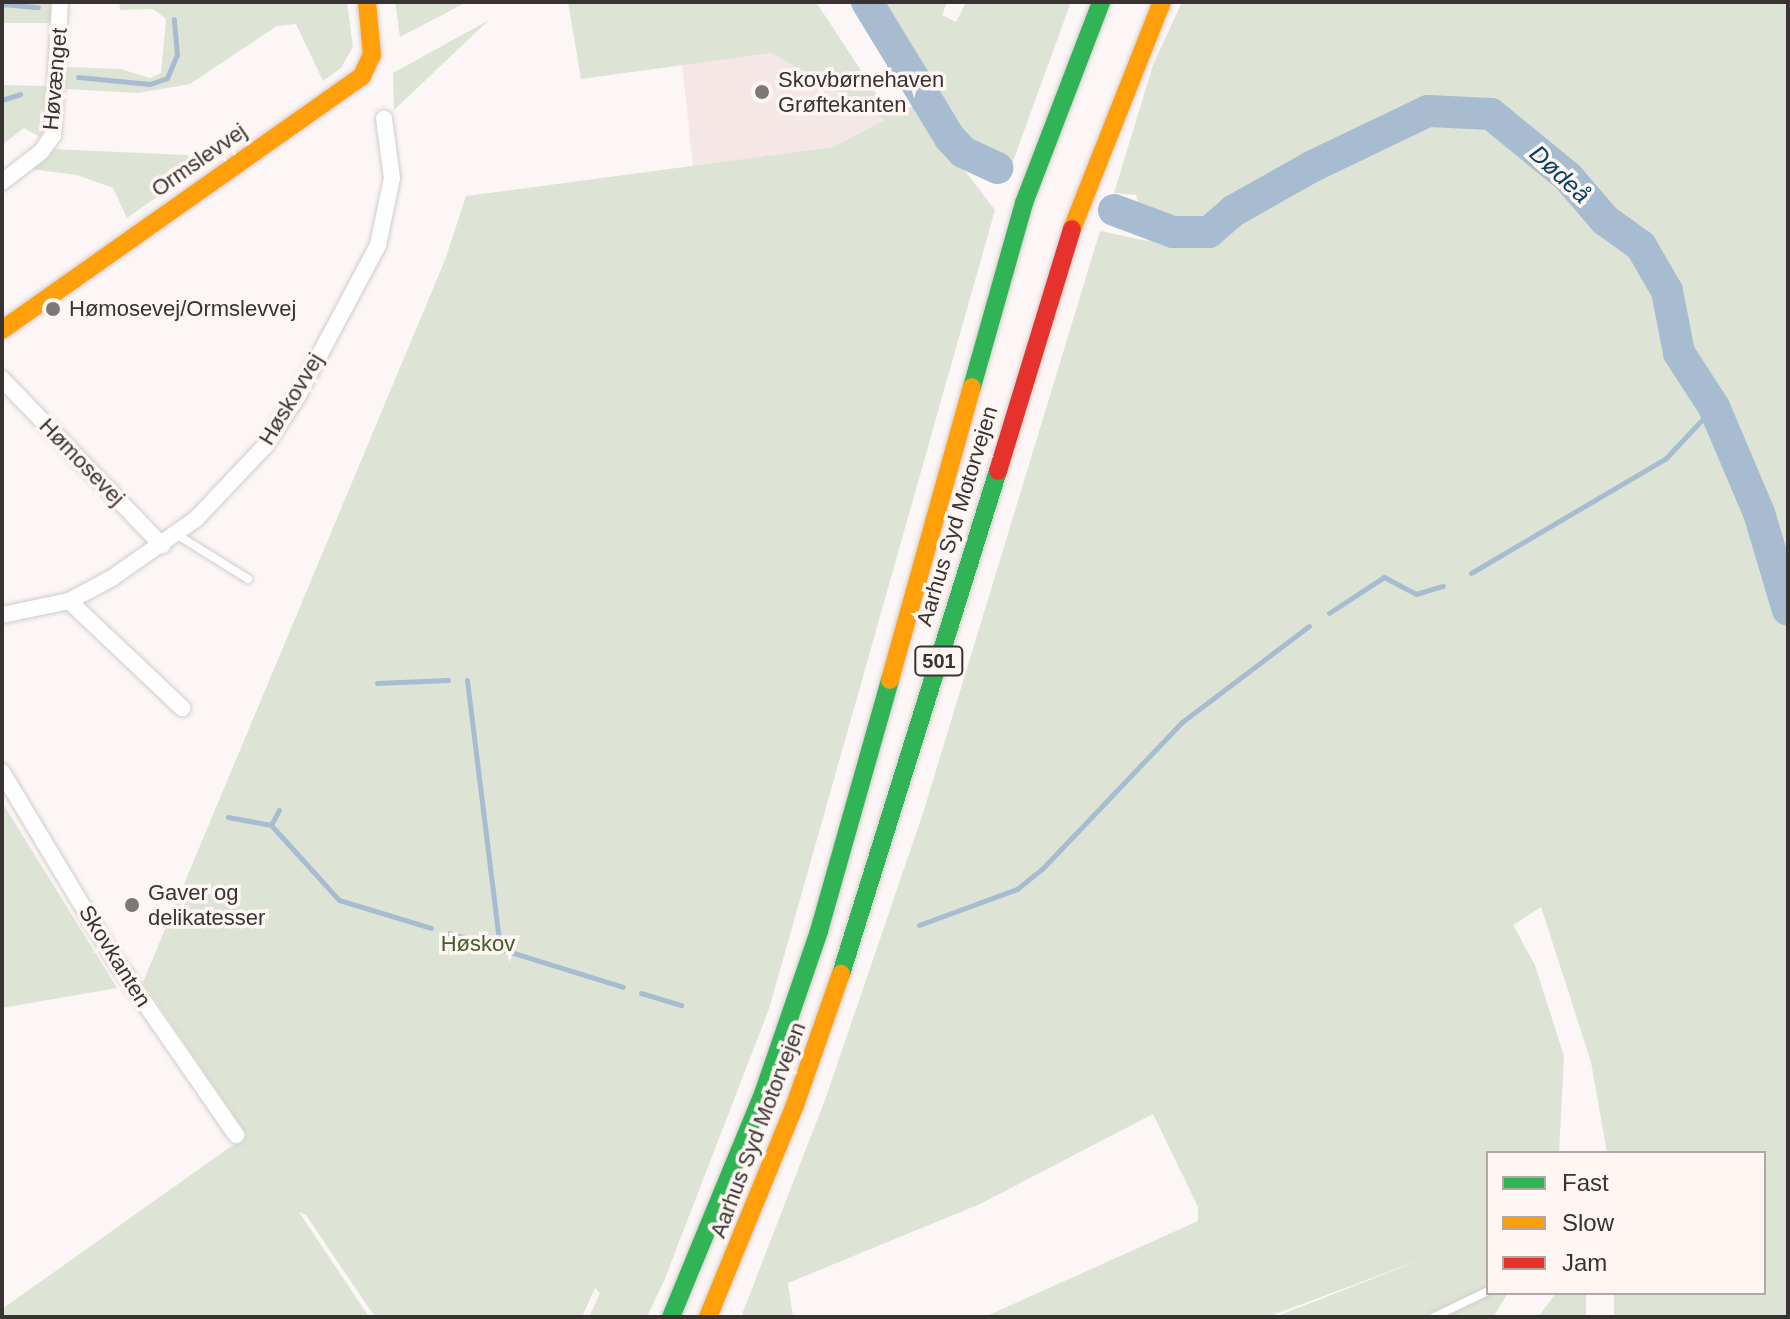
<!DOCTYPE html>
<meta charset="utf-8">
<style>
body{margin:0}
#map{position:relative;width:1790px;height:1319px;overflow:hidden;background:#fcf7f6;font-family:Arial,sans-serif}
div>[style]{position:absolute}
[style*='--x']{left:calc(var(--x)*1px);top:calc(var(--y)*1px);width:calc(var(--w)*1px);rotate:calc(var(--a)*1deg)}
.built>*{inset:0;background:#f4e7e5}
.green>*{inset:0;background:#dee4d5;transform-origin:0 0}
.stream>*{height:5px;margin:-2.5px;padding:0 2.5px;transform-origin:2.5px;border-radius:2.5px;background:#a7bcd0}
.river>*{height:32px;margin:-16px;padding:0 16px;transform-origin:16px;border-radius:16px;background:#a7bcd0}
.roads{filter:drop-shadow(0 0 2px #d1ccca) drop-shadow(0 0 2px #d1ccca)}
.lane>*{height:8px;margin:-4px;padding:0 4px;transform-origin:4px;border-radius:4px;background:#fffefe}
.street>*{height:16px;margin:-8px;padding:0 8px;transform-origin:8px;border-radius:8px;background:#fffefe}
.fast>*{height:18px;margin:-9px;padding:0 9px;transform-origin:9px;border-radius:9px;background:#30b455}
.slow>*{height:18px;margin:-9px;padding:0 9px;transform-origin:9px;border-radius:9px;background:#ff9f0a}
.jam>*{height:18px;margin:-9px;padding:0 9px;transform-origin:9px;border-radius:9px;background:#e5322d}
.dots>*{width:22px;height:22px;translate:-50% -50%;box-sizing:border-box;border:4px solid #fff6f3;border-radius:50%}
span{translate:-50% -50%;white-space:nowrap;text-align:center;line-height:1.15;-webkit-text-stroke:7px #fff6f3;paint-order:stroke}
.shield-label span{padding:2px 6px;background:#fff6f3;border:2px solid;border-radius:6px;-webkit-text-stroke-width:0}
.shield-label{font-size:20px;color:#383331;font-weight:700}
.street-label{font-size:22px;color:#383331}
.poi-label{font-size:22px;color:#383331}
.left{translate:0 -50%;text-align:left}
.park-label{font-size:22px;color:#425e2a}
.water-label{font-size:24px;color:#044065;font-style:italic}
.frame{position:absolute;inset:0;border:4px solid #383331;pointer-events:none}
.legend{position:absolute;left:1486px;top:1151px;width:280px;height:144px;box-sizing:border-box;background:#fff6f3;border:2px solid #afa8a5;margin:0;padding:10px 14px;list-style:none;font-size:24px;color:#383331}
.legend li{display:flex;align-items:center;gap:16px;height:40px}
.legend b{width:40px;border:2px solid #afa8a5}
</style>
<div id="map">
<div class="built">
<i style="clip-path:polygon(772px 53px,886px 120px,833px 147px,693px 166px,682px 64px)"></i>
</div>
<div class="green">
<i style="left:2px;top:2px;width:50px;height:21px"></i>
<i style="clip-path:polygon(119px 2px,347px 2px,353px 47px,341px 68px,323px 81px,296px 24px,277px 26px,190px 84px,138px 93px,65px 89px,67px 67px,121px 69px,150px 78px,161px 73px,166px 19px,153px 9px,120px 10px)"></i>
<i style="clip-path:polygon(395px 2px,467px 2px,400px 37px)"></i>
<i style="clip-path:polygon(568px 2px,816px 2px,891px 116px,915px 105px,995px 210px,769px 1009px,664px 1281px,647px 1317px,589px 1317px,600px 1293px,595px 1288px,582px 1317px,375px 1317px,306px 1215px,299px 1212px,369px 1317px,2px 1317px,2px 1309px,247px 1135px,143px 982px,445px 260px,466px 196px,833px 147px,885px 120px,772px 53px,581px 79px)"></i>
<i style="clip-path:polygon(881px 2px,947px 2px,942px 15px,956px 22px,966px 2px,1071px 2px,1012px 164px,980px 154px)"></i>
<i style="clip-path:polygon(1182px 2px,1788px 2px,1788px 1317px,1614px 1317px,1614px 1293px,1764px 1293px,1764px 1153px,1607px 1153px,1591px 1062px,1541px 907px,1513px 925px,1535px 965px,1564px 1056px,1559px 1153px,1488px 1153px,1488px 1293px,1508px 1293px,1493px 1317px,1275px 1317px,1423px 1259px,1267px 1317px,969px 1317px,989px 1315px,1198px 1221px,1198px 1207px,1153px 1114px,980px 1204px,788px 1283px,793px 1317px,741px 1317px,826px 1097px,923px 813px,1100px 231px,1148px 241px,1136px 195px,1114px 193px,1153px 65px)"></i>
<i style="clip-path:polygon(489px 20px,394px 110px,393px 73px)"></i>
<i style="clip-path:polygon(2px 85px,47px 86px,46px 123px,40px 137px,24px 128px,2px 145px)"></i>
<i style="clip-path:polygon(52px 149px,187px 155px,198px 168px,127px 218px,113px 188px,77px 175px,30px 169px)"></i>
<i style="clip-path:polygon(2px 802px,117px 988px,2px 1008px)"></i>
<i style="clip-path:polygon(1556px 1293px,1586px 1293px,1586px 1317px,1538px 1317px)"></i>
</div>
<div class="stream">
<i style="--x:2;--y:4;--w:36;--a:5"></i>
<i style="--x:871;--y:8;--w:11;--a:-34"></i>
<i style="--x:78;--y:77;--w:72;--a:5.6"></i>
<i style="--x:150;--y:84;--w:18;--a:-19"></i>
<i style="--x:167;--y:78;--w:25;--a:-67"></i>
<i style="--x:177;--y:55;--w:36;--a:-95"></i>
<i style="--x:2;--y:100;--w:19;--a:-18"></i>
<i style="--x:1471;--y:573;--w:226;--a:-30.5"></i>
<i style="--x:1666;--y:458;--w:70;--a:-46.7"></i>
<i style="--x:1329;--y:613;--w:66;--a:-33.2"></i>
<i style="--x:1384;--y:577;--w:36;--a:28"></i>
<i style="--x:1416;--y:594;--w:28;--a:-17"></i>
<i style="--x:467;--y:680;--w:271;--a:83"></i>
<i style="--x:377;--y:683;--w:71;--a:-2.4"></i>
<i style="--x:228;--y:817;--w:44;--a:10.5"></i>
<i style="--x:271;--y:825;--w:101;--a:47.8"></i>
<i style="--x:339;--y:900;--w:96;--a:16.9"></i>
<i style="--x:271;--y:825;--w:17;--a:-62"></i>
<i style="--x:919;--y:925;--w:104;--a:-20.2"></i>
<i style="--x:1017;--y:889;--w:32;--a:-39"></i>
<i style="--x:1042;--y:869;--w:203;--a:-46.4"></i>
<i style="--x:1182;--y:722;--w:159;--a:-37.1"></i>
<i style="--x:449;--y:933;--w:182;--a:17.2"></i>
<i style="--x:641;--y:993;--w:42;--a:16.7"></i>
</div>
<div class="river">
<i style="--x:867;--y:2;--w:159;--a:58.6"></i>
<i style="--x:950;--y:138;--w:19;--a:47"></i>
<i style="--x:963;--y:152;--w:38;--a:25"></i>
<i style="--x:1114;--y:210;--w:63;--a:20.4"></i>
<i style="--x:1173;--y:232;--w:36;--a:0"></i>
<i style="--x:1209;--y:232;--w:32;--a:-41"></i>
<i style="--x:1233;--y:211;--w:92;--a:-29.4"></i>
<i style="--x:1313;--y:166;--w:127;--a:-25.6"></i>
<i style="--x:1428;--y:111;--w:63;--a:2.7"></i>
<i style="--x:1491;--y:114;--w:99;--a:39.3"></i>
<i style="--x:1568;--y:177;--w:57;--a:49.3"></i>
<i style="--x:1605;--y:220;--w:44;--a:35.8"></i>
<i style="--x:1641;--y:246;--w:52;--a:60"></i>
<i style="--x:1667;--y:291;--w:63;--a:79"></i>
<i style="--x:1679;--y:353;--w:64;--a:57.1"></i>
<i style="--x:1714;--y:407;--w:115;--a:67"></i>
<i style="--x:1759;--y:513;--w:101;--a:73.4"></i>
</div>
<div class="roads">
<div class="lane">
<i style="--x:176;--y:534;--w:85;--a:32"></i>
<i style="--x:1434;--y:1317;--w:60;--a:-25.7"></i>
</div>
<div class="street">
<i style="--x:2;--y:182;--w:49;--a:-37.6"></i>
<i style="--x:41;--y:152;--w:21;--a:-55"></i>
<i style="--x:53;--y:135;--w:133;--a:-87"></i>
<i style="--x:2;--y:379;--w:231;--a:46.1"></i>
<i style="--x:69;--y:601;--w:156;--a:43.4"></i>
<i style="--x:2;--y:615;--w:68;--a:-11.8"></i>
<i style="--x:69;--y:601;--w:49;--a:-28.1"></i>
<i style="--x:112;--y:578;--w:103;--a:-35.1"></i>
<i style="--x:196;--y:519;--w:100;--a:-46.6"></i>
<i style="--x:265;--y:446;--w:59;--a:-56.9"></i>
<i style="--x:297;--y:397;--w:172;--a:-61.9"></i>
<i style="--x:378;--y:245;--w:68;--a:-78.2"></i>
<i style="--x:392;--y:178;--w:60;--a:-97.7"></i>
<i style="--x:2;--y:772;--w:219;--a:59"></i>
<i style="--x:115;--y:960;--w:213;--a:55.3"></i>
</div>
<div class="fast">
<i style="--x:972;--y:387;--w:191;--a:-74.2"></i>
<i style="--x:1024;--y:203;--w:215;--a:-69"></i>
<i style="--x:841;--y:974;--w:527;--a:-72.67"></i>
<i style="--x:671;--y:1317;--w:244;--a:-67.6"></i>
<i style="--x:764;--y:1091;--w:169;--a:-71"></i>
<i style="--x:819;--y:931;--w:261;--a:-74.2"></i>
</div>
<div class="slow">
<i style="--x:1072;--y:229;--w:244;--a:-68.4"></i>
<i style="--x:2;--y:330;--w:441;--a:-35.2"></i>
<i style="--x:362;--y:76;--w:23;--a:-65"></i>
<i style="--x:372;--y:55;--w:53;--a:-95.4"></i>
<i style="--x:890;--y:680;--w:304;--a:-74.4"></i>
<i style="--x:708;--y:1317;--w:229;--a:-67.7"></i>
<i style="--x:795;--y:1105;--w:139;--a:-70.7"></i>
</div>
<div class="jam">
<i style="--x:998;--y:471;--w:253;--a:-73"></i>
</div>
</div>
<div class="dots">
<i style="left:762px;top:92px;background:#7d7876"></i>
<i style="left:53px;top:309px;background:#7d7876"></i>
<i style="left:132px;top:905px;background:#7d7876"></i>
</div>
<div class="shield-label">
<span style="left:939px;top:661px">501</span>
</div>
<div class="street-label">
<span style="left:55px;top:79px;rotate:-85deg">Høvænget</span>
<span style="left:199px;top:160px;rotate:-35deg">Ormslevvej</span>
<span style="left:291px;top:399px;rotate:-59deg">Høskovvej</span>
<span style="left:82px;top:462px;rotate:46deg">Hømosevej</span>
<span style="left:957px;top:516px;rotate:-73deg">Aarhus Syd Motorvejen</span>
<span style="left:115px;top:956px;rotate:58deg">Skovkanten</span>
<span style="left:758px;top:1130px;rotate:-69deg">Aarhus Syd Motorvejen</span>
</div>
<div class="poi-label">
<span class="left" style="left:778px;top:92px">Skovbørnehaven<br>Grøftekanten</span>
<span class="left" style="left:69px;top:309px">Hømosevej/Ormslevvej</span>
<span class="left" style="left:148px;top:905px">Gaver og<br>delikatesser</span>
</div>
<div class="park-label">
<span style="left:478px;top:944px">Høskov</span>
</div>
<div class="water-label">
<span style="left:1560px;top:174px;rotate:43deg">Dødeå</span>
</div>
<div class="frame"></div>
<ul class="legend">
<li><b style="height:10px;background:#30b455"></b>Fast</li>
<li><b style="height:10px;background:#ff9f0a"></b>Slow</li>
<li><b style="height:10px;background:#e5322d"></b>Jam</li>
</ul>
</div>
